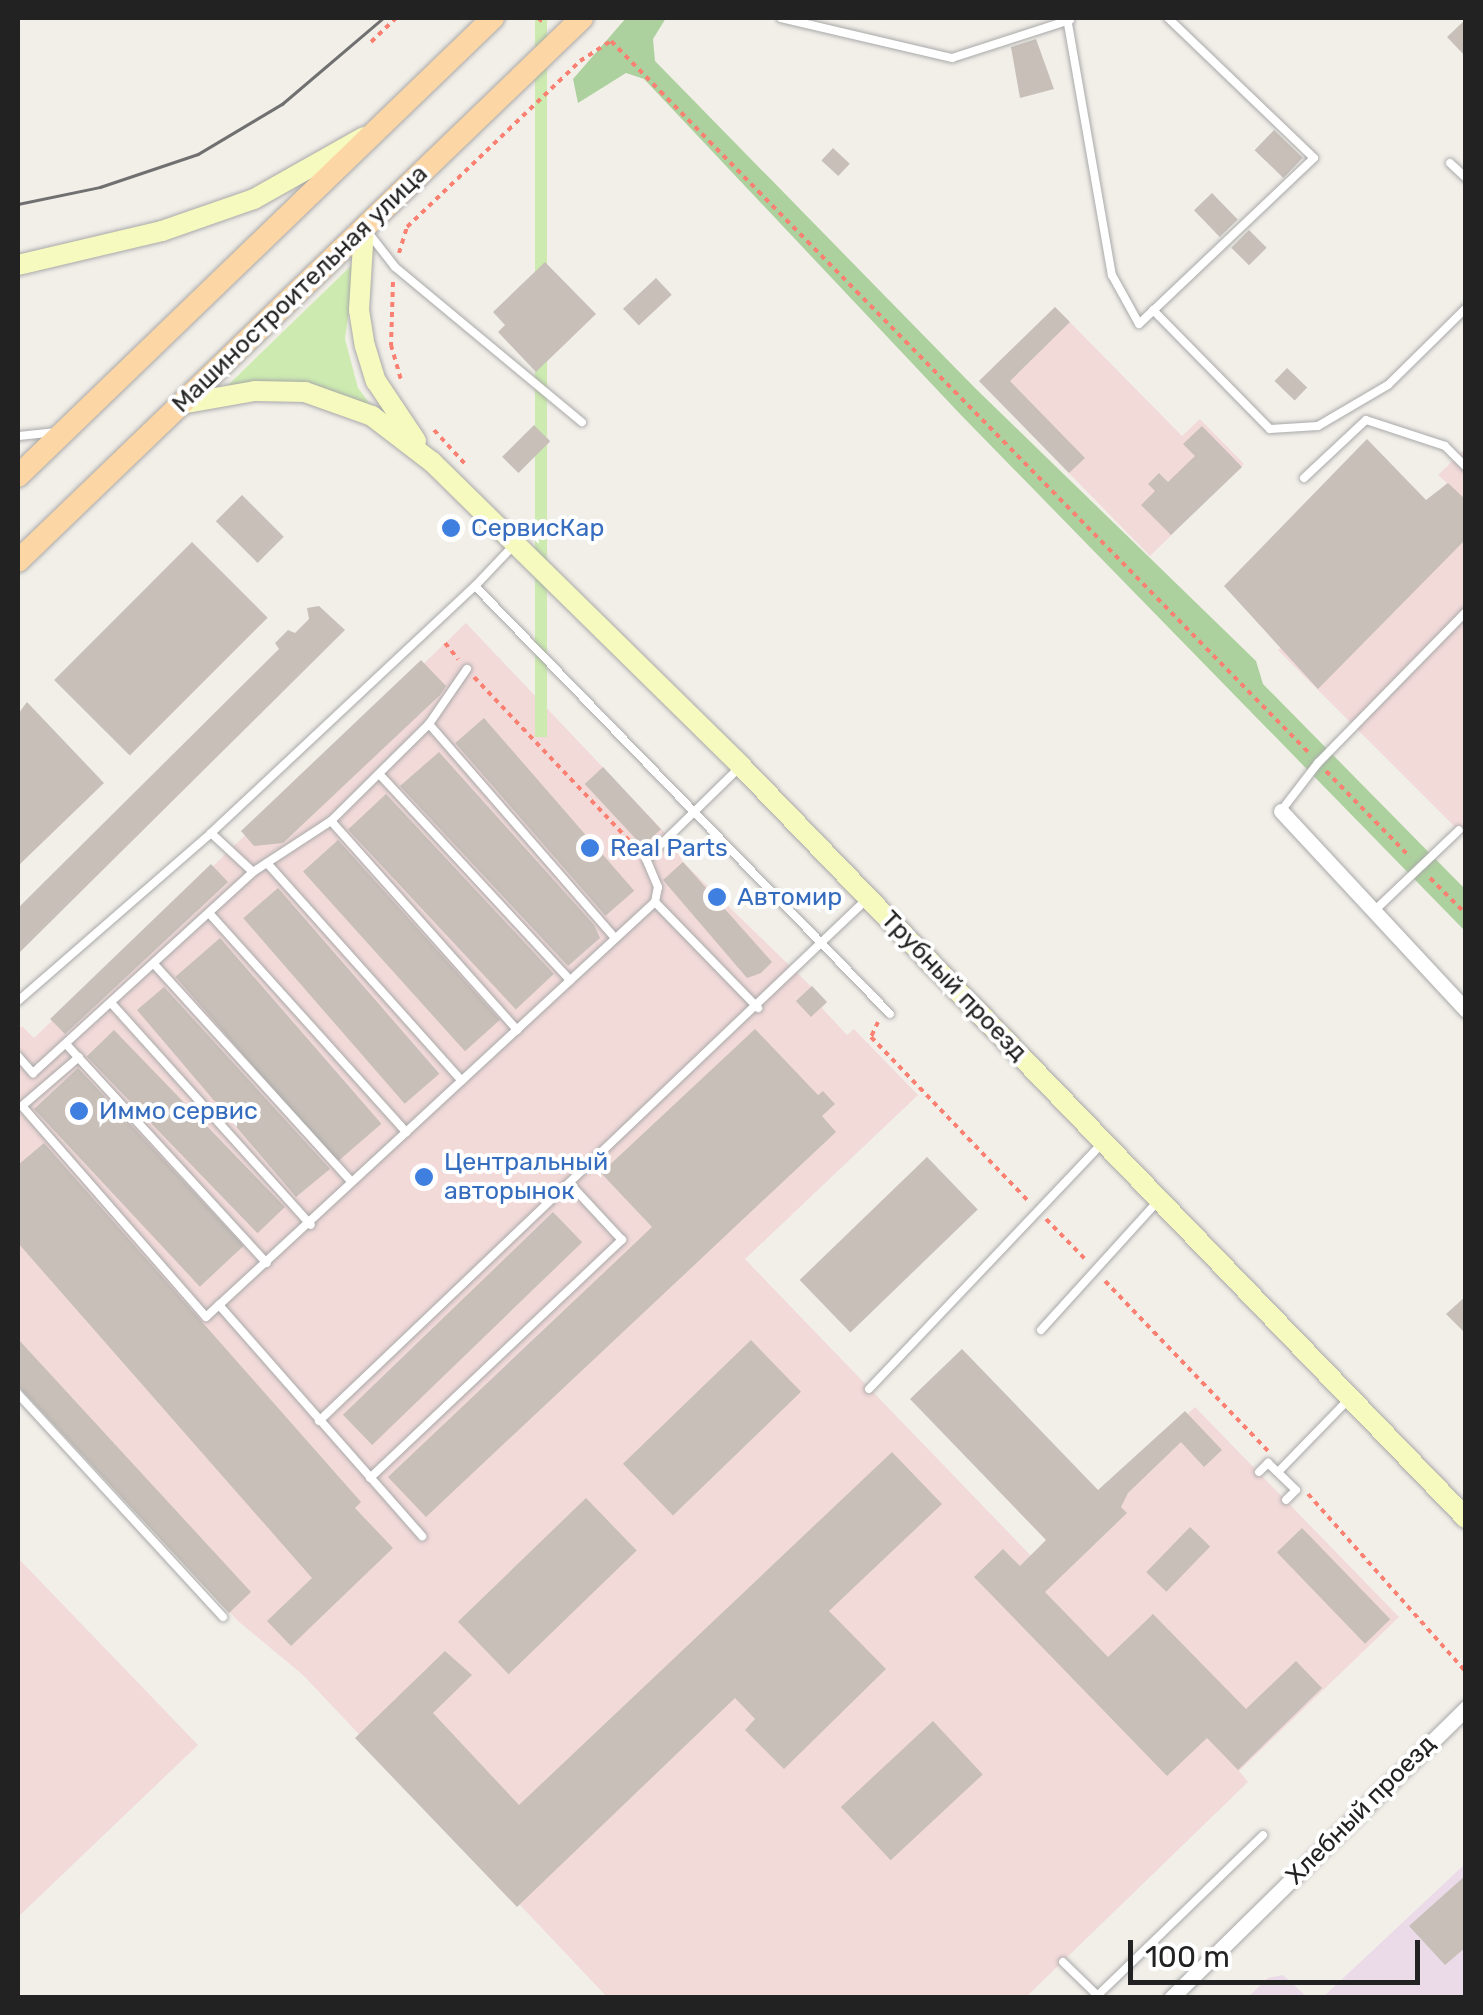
<!DOCTYPE html>
<meta charset="utf-8">
<style>
body{margin:0}
#map{position:relative;width:1483px;height:2015px;overflow:hidden;background:#f2efe9;font-family:Rubik,sans-serif}
div>[style]{position:absolute}
[style*='--x']{left:calc(var(--x)*1px);top:calc(var(--y)*1px);width:calc(var(--w)*1px);rotate:calc(var(--a)*1deg)}
.commercial>*{inset:0;background:#f2dad9}
.industrial>*{inset:0;background:#ebdbe8}
.grass>*{inset:0;background:#cdebb0;transform-origin:0 0}
.forest>*{inset:0;background:#add19e}
.building>*{inset:0;background:#c7bfb8;transform-origin:0 0}
.path>*{height:4px;margin-top:-2px;transform-origin:0;background:repeating-linear-gradient(90deg,#fa8072 0 5px,transparent 0 10px)}
.roads{filter:drop-shadow(0 0 2px #a9a9a9) drop-shadow(0 0 2px #a9a9a9)}
.lane>*{height:8px;margin:-4px;padding:0 4px;transform-origin:4px;border-radius:4px;background:#fff}
.street>*{height:15px;margin:-7.5px;padding:0 7.5px;transform-origin:7.5px;border-radius:7.5px;background:#fff}
.secondary>*{height:20px;margin:-10px;padding:0 10px;transform-origin:10px;border-radius:10px;background:#f7fabf}
.primary>*{height:22px;margin:-11px;padding:0 11px;transform-origin:11px;border-radius:11px;background:#fcd6a4}
.tram>*{height:2.5px;margin:-1.25px;padding:0 1.25px;transform-origin:1.25px;border-radius:1.25px;background:#707070}
.dots>*{width:28px;height:28px;translate:-50% -50%;box-sizing:border-box;border:5px solid #fff;border-radius:50%}
span{translate:-50% -50%;white-space:nowrap;text-align:center;line-height:1.15;-webkit-text-stroke:8px #fff;paint-order:stroke}
.street-label{font-size:25px;color:#222}
.shop-label{font-size:25px;color:#366cbe}
.left{translate:0 -50%;text-align:left}
.frame{position:absolute;inset:0;border:20px solid #222;pointer-events:none}
.scale{position:absolute;left:1128px;top:1940px;width:292px;height:45px;box-sizing:border-box;border:5px solid #222;border-top:0;padding-left:12px;font-size:30px;line-height:35px;white-space:nowrap;color:#222;-webkit-text-stroke:8px #fff;paint-order:stroke}
</style>
<div id="map">
<div class="commercial">
<i style="clip-path:polygon(1055px 307px,1182px 436px,1200px 419px,1244px 464px,1150px 556px,979px 381px)"></i>
<i style="clip-path:polygon(1465px 449px,1465px 837px,1278px 650px,1447px 483px,1438px 475px)"></i>
<i style="clip-path:polygon(466px 623px,669px 837px,683px 862px,827px 1002px,822px 1008px,847px 1035px,854px 1029px,918px 1095px,745px 1259px,1035px 1560px,1195px 1407px,1399px 1617px,1239px 1771px,1248px 1782px,1026px 1997px,607px 1997px,303px 1675px,238px 1621px,18px 1381px,18px 1030px,22px 1026px,34px 1038px)"></i>
<i style="clip-path:polygon(18px 1558px,198px 1745px,18px 1917px)"></i>
</div>
<div class="industrial">
<i style="clip-path:polygon(1465px 1864px,1465px 1997px,1323px 1997px)"></i>
<i style="clip-path:polygon(1283px 1975px,1307px 1997px,1248px 1997px,1268px 1978px)"></i>
</div>
<div class="grass">
<i style="left:535px;top:18px;width:12px;height:719px"></i>
<i style="clip-path:polygon(356px 261px,345px 339px,358px 388px,380px 417px,364px 406px,226px 387px)"></i>
</div>
<div class="forest">
<i style="clip-path:polygon(626px 18px,666px 18px,653px 39px,655px 61px,975px 388px,1256px 661px,1263px 684px,1465px 889px,1465px 931px,960px 414px,644px 79px,626px 73px,578px 103px,573px 79px)"></i>
</div>
<div class="building">
<i style="clip-path:polygon(1466px 19px,1466px 57px,1447px 37px)"></i>
<i style="clip-path:polygon(1036px 39px,1054px 89px,1020px 98px,1011px 47px)"></i>
<i style="left:1274px;top:130px;width:40px;height:28px;rotate:44deg"></i>
<i style="left:833px;top:148px;width:23px;height:17px;rotate:43deg"></i>
<i style="left:1212px;top:193px;width:37px;height:25px;rotate:46deg"></i>
<i style="left:1249px;top:230px;width:25px;height:25px;rotate:45deg"></i>
<i style="clip-path:polygon(545px 262px,596px 314px,536px 372px,498px 332px,505px 325px,493px 312px)"></i>
<i style="left:656px;top:278px;width:23px;height:45px;rotate:47deg"></i>
<i style="clip-path:polygon(1055px 307px,1070px 322px,1010px 381px,1085px 458px,1069px 473px,979px 381px)"></i>
<i style="left:1287px;top:368px;width:28px;height:18px;rotate:44deg"></i>
<i style="left:534px;top:425px;width:23px;height:45px;rotate:45deg"></i>
<i style="clip-path:polygon(1202px 426px,1242px 467px,1171px 535px,1141px 505px,1155px 491px,1148px 484px,1159px 473px,1168px 482px,1195px 456px,1183px 444px)"></i>
<i style="clip-path:polygon(1367px 439px,1426px 500px,1448px 483px,1466px 500px,1466px 539px,1318px 689px,1224px 586px)"></i>
<i style="left:242px;top:495px;width:59px;height:37px;rotate:45deg"></i>
<i style="left:192px;top:542px;width:107px;height:195px;rotate:45deg"></i>
<i style="clip-path:polygon(319px 606px,345px 630px,18px 954px,18px 908px,279px 649px,275px 643px,288px 630px,295px 633px,309px 619px,307px 608px)"></i>
<i style="clip-path:polygon(421px 660px,446px 686px,440px 695px,283px 843px,254px 846px,241px 831px)"></i>
<i style="clip-path:polygon(27px 702px,104px 783px,18px 866px,18px 714px)"></i>
<i style="left:484px;top:718px;width:229px;height:38px;rotate:49deg"></i>
<i style="clip-path:polygon(439px 752px,594px 925px,600px 938px,568px 966px,400px 786px)"></i>
<i style="left:603px;top:767px;width:85px;height:25px;rotate:47deg"></i>
<i style="left:386px;top:794px;width:246px;height:52px;rotate:47deg"></i>
<i style="left:338px;top:840px;width:242px;height:47px;rotate:48deg"></i>
<i style="clip-path:polygon(683px 862px,772px 962px,761px 973px,747px 978px,663px 880px)"></i>
<i style="clip-path:polygon(211px 864px,228px 882px,65px 1034px,50px 1019px)"></i>
<i style="left:278px;top:888px;width:246px;height:46px;rotate:49deg"></i>
<i style="left:220px;top:938px;width:246px;height:59px;rotate:49deg"></i>
<i style="left:812px;top:986px;width:22px;height:22px;rotate:47deg"></i>
<i style="clip-path:polygon(164px 987px,330px 1169px,296px 1197px,137px 1010px)"></i>
<i style="clip-path:polygon(755px 1029px,818px 1095px,823px 1091px,835px 1104px,822px 1116px,836px 1132px,426px 1517px,388px 1477px,652px 1227px,601px 1173px)"></i>
<i style="left:114px;top:1030px;width:246px;height:38px;rotate:46deg"></i>
<i style="left:78px;top:1068px;width:243px;height:60px;rotate:47deg"></i>
<i style="clip-path:polygon(44px 1143px,361px 1502px,355px 1508px,393px 1548px,291px 1646px,267px 1621px,312px 1578px,18px 1243px,18px 1165px)"></i>
<i style="left:927px;top:1157px;width:73px;height:177px;rotate:46deg"></i>
<i style="left:553px;top:1212px;width:42px;height:292px;rotate:46deg"></i>
<i style="clip-path:polygon(1466px 1296px,1466px 1334px,1446px 1314px)"></i>
<i style="clip-path:polygon(18px 1339px,251px 1592px,229px 1613px,18px 1386px)"></i>
<i style="left:751px;top:1340px;width:72px;height:178px;rotate:46deg"></i>
<i style="clip-path:polygon(962px 1349px,1098px 1490px,1185px 1411px,1222px 1450px,1204px 1467px,1181px 1442px,1128px 1493px,1121px 1507px,1127px 1513px,1045px 1592px,1108px 1657px,1153px 1614px,1246px 1709px,1296px 1661px,1322px 1688px,1238px 1770px,1207px 1738px,1167px 1776px,974px 1577px,1003px 1549px,1020px 1566px,1046px 1540px,910px 1399px)"></i>
<i style="clip-path:polygon(892px 1452px,942px 1504px,829px 1611px,886px 1669px,784px 1769px,745px 1730px,755px 1719px,735px 1698px,517px 1907px,355px 1738px,445px 1651px,472px 1675px,433px 1713px,519px 1805px)"></i>
<i style="left:586px;top:1498px;width:73px;height:178px;rotate:46deg"></i>
<i style="left:1190px;top:1527px;width:28px;height:63px;rotate:44deg"></i>
<i style="left:1302px;top:1528px;width:127px;height:35px;rotate:46deg"></i>
<i style="left:933px;top:1721px;width:73px;height:126px;rotate:47deg"></i>
<i style="clip-path:polygon(1466px 1875px,1466px 1947px,1445px 1965px,1409px 1926px)"></i>
</div>
<div class="path">
<i style="--x:538;--y:18;--w:6;--a:39"></i>
<i style="--x:371;--y:42;--w:35;--a:-44"></i>
<i style="--x:399;--y:253;--w:27;--a:-73"></i>
<i style="--x:407;--y:227;--w:240;--a:-43.8"></i>
<i style="--x:580;--y:61;--w:37;--a:-33"></i>
<i style="--x:611;--y:41;--w:997;--a:45.57"></i>
<i style="--x:393;--y:282;--w:63;--a:91.8"></i>
<i style="--x:391;--y:345;--w:37;--a:74"></i>
<i style="--x:434;--y:430;--w:46;--a:47.6"></i>
<i style="--x:445;--y:643;--w:21;--a:51"></i>
<i style="--x:474;--y:677;--w:236;--a:46.5"></i>
<i style="--x:1326;--y:771;--w:120;--a:45.7"></i>
<i style="--x:1430;--y:878;--w:51;--a:45"></i>
<i style="--x:878;--y:1022;--w:17;--a:115"></i>
<i style="--x:871;--y:1037;--w:228;--a:46.2"></i>
<i style="--x:1046;--y:1219;--w:56;--a:45.7"></i>
<i style="--x:1105;--y:1281;--w:236;--a:46.2"></i>
<i style="--x:1308;--y:1494;--w:238;--a:48.4"></i>
</div>
<div class="roads">
<div class="lane">
<i style="--x:781;--y:18;--w:176;--a:13.2"></i>
<i style="--x:952;--y:58;--w:124;--a:-17.9"></i>
<i style="--x:1067;--y:18;--w:261;--a:80.1"></i>
<i style="--x:1112;--y:275;--w:56;--a:61.1"></i>
<i style="--x:1139;--y:324;--w:241;--a:-43.5"></i>
<i style="--x:1314;--y:158;--w:202;--a:-136.2"></i>
<i style="--x:1450;--y:163;--w:22;--a:43"></i>
<i style="--x:367;--y:231;--w:46;--a:52.1"></i>
<i style="--x:395;--y:267;--w:243;--a:39.7"></i>
<i style="--x:1153;--y:310;--w:167;--a:45.5"></i>
<i style="--x:1270;--y:429;--w:48;--a:-3.6"></i>
<i style="--x:1318;--y:426;--w:81;--a:-30.4"></i>
<i style="--x:1388;--y:385;--w:110;--a:-44.6"></i>
<i style="--x:18;--y:436;--w:37;--a:-6"></i>
<i style="--x:1304;--y:478;--w:85;--a:-43.1"></i>
<i style="--x:1366;--y:420;--w:83;--a:18.2"></i>
<i style="--x:1445;--y:446;--w:30;--a:45"></i>
<i style="--x:475;--y:586;--w:55;--a:-46.5"></i>
<i style="--x:429;--y:724;--w:284;--a:49"></i>
<i style="--x:382;--y:777;--w:277;--a:47.2"></i>
<i style="--x:1281;--y:811;--w:61;--a:-52.4"></i>
<i style="--x:1318;--y:763;--w:211;--a:-45.6"></i>
<i style="--x:331;--y:821;--w:280;--a:48.3"></i>
<i style="--x:211;--y:833;--w:57;--a:42.9"></i>
<i style="--x:267;--y:863;--w:292;--a:48.2"></i>
<i style="--x:655;--y:902;--w:148;--a:45.8"></i>
<i style="--x:1374;--y:911;--w:117;--a:-43.6"></i>
<i style="--x:209;--y:913;--w:295;--a:48"></i>
<i style="--x:154;--y:964;--w:294;--a:47.8"></i>
<i style="--x:18;--y:1001;--w:256;--a:-41"></i>
<i style="--x:211;--y:833;--w:362;--a:-43.1"></i>
<i style="--x:475;--y:586;--w:596;--a:45.88"></i>
<i style="--x:112;--y:1004;--w:297;--a:48"></i>
<i style="--x:66;--y:1044;--w:297;--a:47.5"></i>
<i style="--x:18;--y:1056;--w:23;--a:49"></i>
<i style="--x:33;--y:1073;--w:298;--a:-42.4"></i>
<i style="--x:253;--y:872;--w:93;--a:-33.2"></i>
<i style="--x:331;--y:821;--w:138;--a:-44.7"></i>
<i style="--x:429;--y:724;--w:67;--a:-55.4"></i>
<i style="--x:79;--y:1057;--w:75;--a:139.3"></i>
<i style="--x:22;--y:1106;--w:280;--a:48.9"></i>
<i style="--x:206;--y:1317;--w:18;--a:-43"></i>
<i style="--x:219;--y:1305;--w:308;--a:48.7"></i>
<i style="--x:219;--y:1305;--w:594;--a:-42.75"></i>
<i style="--x:655;--y:902;--w:15;--a:-79"></i>
<i style="--x:658;--y:887;--w:30;--a:-113"></i>
<i style="--x:646;--y:859;--w:133;--a:-44.4"></i>
<i style="--x:1041;--y:1330;--w:176;--a:-47.8"></i>
<i style="--x:869;--y:1389;--w:340;--a:-46.5"></i>
<i style="--x:18;--y:1394;--w:303;--a:47.4"></i>
<i style="--x:319;--y:1421;--w:755;--a:-43.61"></i>
<i style="--x:1259;--y:1472;--w:13;--a:-45"></i>
<i style="--x:1268;--y:1463;--w:39;--a:44"></i>
<i style="--x:1296;--y:1490;--w:14;--a:135"></i>
<i style="--x:1278;--y:1472;--w:100;--a:-45.8"></i>
<i style="--x:370;--y:1478;--w:347;--a:-43.4"></i>
<i style="--x:622;--y:1240;--w:76;--a:-132.9"></i>
<i style="--x:1063;--y:1962;--w:52;--a:44.2"></i>
<i style="--x:1095;--y:1998;--w:234;--a:-44.1"></i>
</div>
<div class="street">
<i style="--x:1281;--y:811;--w:272;--a:47.1"></i>
<i style="--x:1171;--y:1998;--w:414;--a:-44.5"></i>
</div>
<div class="secondary">
<i style="--x:364;--y:228;--w:82;--a:93.5"></i>
<i style="--x:359;--y:310;--w:36;--a:81"></i>
<i style="--x:365;--y:346;--w:37;--a:73"></i>
<i style="--x:376;--y:381;--w:72;--a:56.3"></i>
<i style="--x:18;--y:265;--w:148;--a:-13.3"></i>
<i style="--x:162;--y:231;--w:97;--a:-19.2"></i>
<i style="--x:254;--y:199;--w:126;--a:-29.4"></i>
<i style="--x:181;--y:404;--w:75;--a:-10"></i>
<i style="--x:255;--y:391;--w:50;--a:1.1"></i>
<i style="--x:305;--y:392;--w:71;--a:19.7"></i>
<i style="--x:372;--y:416;--w:76;--a:37.5"></i>
<i style="--x:432;--y:462;--w:433;--a:44.5"></i>
<i style="--x:741;--y:766;--w:1045;--a:46.05"></i>
</div>
<div class="primary">
<i style="--x:18;--y:476;--w:660;--a:-43.96"></i>
<i style="--x:18;--y:561;--w:783;--a:-43.91"></i>
</div>
</div>
<div class="tram">
<i style="--x:18;--y:204;--w:84;--a:-11.7"></i>
<i style="--x:100;--y:187;--w:103;--a:-18.6"></i>
<i style="--x:198;--y:154;--w:98;--a:-30.8"></i>
<i style="--x:282;--y:104;--w:133;--a:-40.4"></i>
</div>
<div class="dots">
<i style="left:451px;top:528px;background:#3f7fe0"></i>
<i style="left:590px;top:848px;background:#3f7fe0"></i>
<i style="left:717px;top:897px;background:#3f7fe0"></i>
<i style="left:79px;top:1111px;background:#3f7fe0"></i>
<i style="left:424px;top:1177px;background:#3f7fe0"></i>
</div>
<div class="street-label">
<span style="left:300px;top:289px;rotate:-44deg">Машиностроительная улица</span>
<span style="left:954px;top:986px;rotate:46deg">Трубный проезд</span>
<span style="left:1361px;top:1810px;rotate:-45deg">Хлебный проезд</span>
</div>
<div class="shop-label">
<span class="left" style="left:471px;top:528px">СервисКар</span>
<span class="left" style="left:610px;top:848px">Real Parts</span>
<span class="left" style="left:737px;top:897px">Автомир</span>
<span class="left" style="left:99px;top:1111px">Иммо сервис</span>
<span class="left" style="left:444px;top:1177px">Центральный<br>авторынок</span>
</div>
<div class="frame"></div>
<div class="scale">100 m</div>
</div>
